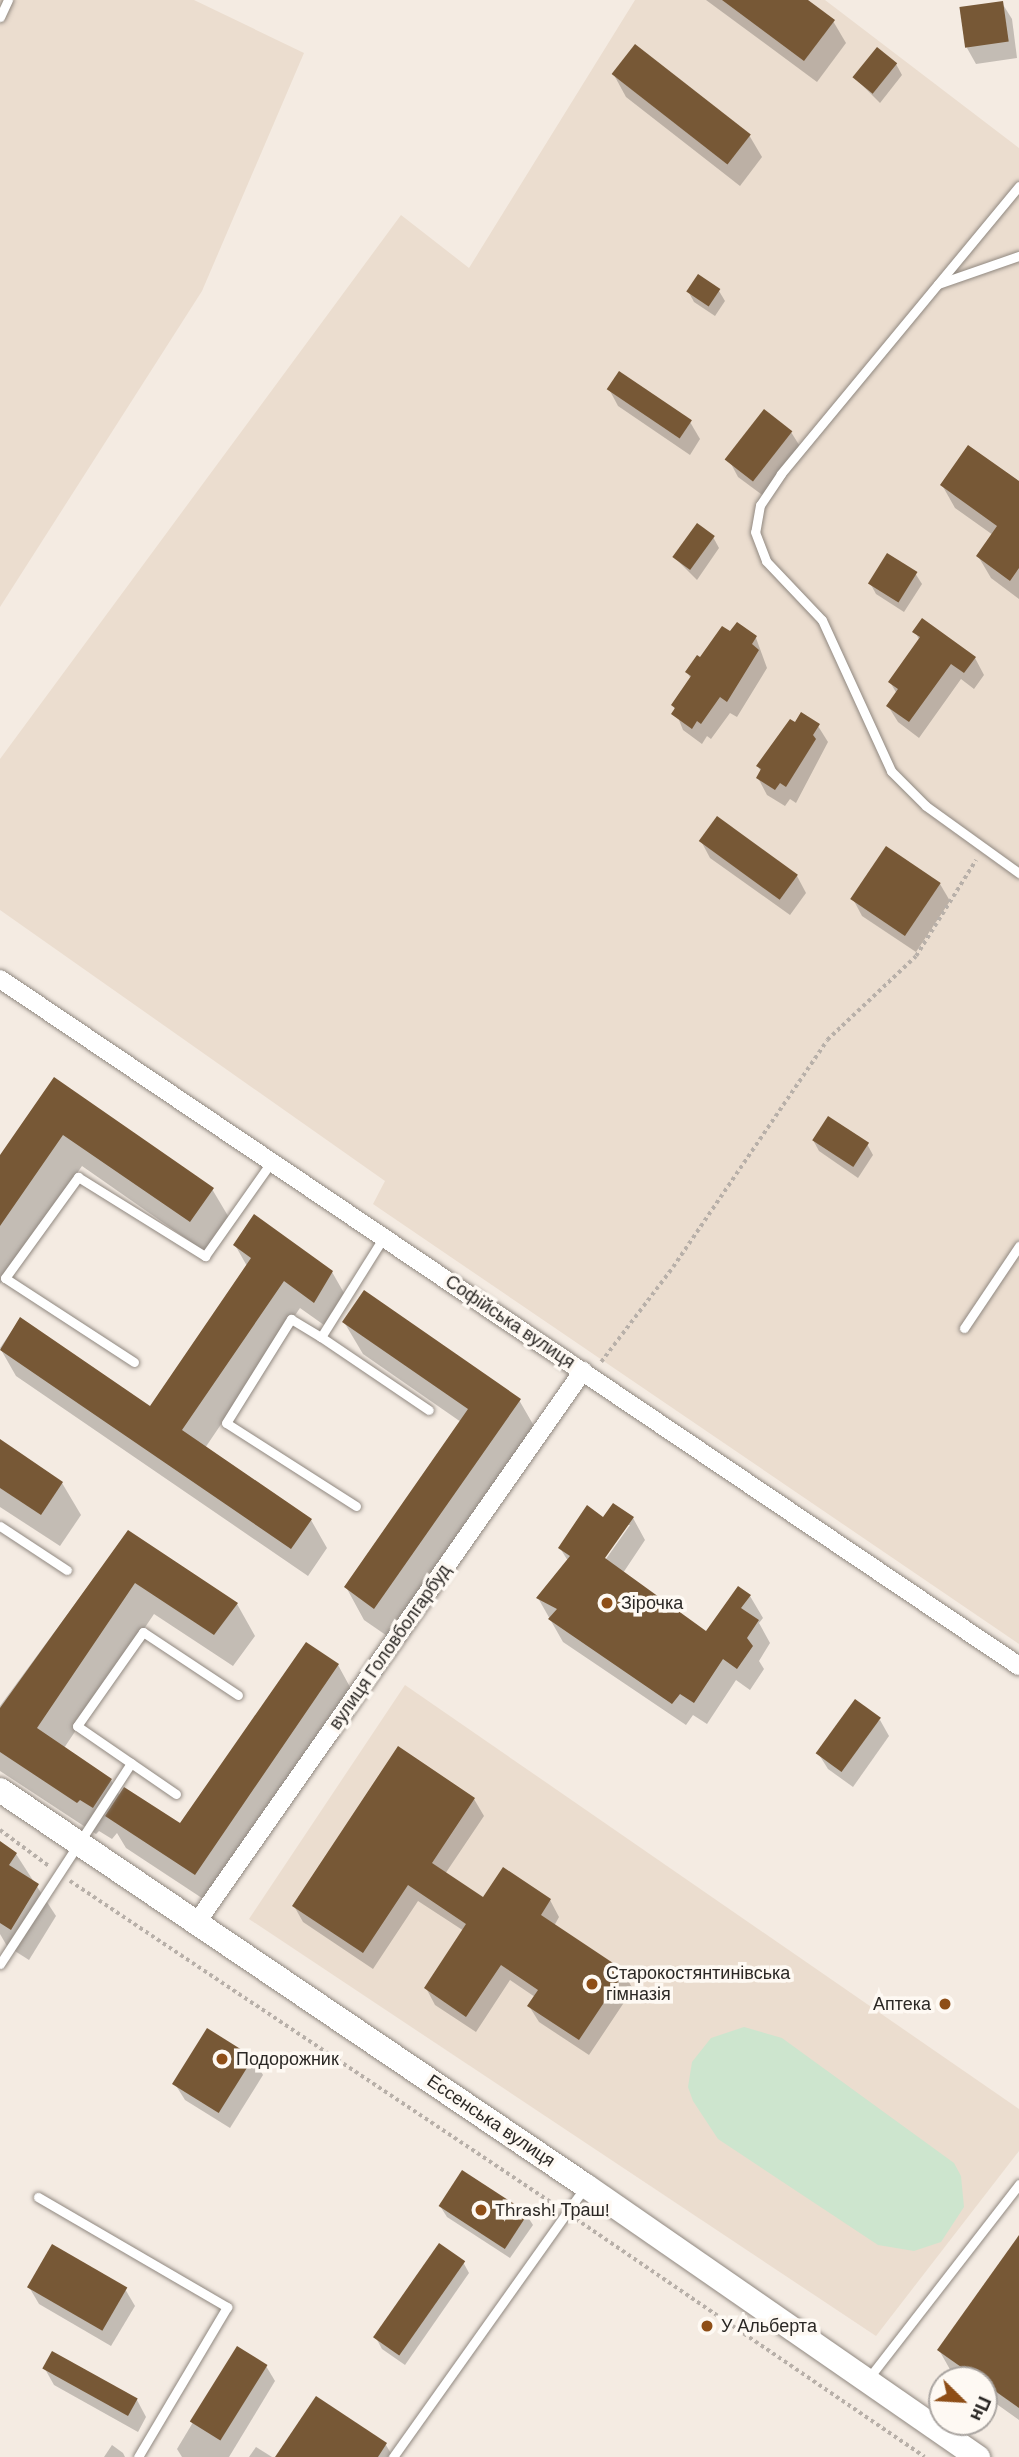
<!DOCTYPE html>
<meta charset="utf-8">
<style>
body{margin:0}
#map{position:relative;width:1019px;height:2457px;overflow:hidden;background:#f4ebe2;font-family:"DM Sans",sans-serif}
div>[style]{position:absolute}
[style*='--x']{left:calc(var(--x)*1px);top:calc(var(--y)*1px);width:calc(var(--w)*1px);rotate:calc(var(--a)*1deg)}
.built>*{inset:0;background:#ebddcf}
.green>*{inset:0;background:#cde5ce}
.shadow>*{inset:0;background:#0003}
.building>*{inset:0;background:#775836;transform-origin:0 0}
.path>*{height:3.5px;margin-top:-1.75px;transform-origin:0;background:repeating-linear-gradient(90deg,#b8b0a9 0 3.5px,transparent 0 7px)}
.roads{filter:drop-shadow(0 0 2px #908880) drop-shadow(0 0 2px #908880)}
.lane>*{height:9px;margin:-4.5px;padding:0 4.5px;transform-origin:4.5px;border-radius:4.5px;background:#fff}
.street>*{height:18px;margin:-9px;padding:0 9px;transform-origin:9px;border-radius:9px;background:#fff}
.secondary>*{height:24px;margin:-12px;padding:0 12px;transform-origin:12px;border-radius:12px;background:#fff}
.dots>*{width:19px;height:19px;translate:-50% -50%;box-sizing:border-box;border:4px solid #fef9f3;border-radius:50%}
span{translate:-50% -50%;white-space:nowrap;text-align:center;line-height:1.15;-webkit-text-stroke:7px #fef9f3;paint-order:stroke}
.street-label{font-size:18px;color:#2b2825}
.poi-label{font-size:18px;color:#2b2825}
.left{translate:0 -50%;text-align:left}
.right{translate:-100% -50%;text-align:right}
.north{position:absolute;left:928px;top:2366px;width:70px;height:70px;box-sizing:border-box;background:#fef9f3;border:2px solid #aaa5a1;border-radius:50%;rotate:114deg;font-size:19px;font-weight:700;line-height:28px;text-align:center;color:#2b2825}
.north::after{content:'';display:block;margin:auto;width:24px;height:32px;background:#8e4e17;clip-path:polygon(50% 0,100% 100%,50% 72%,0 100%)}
</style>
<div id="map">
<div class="built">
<i style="clip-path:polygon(0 0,194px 0,304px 53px,202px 291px,0 607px)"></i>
<i style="clip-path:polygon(635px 0,825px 0,1019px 148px,1019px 1644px,373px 1204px,385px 1181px,0 910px,0 759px,401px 215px,469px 268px)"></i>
<i style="clip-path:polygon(405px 1685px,1019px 2109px,1019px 2151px,876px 2336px,249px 1919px)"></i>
</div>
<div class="green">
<i style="clip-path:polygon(744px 2027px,782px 2038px,954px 2163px,961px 2176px,964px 2207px,941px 2242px,914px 2251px,878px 2245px,718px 2139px,693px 2101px,688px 2087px,692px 2062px,711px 2038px)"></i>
</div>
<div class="shadow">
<i style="clip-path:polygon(706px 0,805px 0,833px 21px,846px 43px,817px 82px)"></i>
<i style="clip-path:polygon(1002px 3px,1012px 19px,1017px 58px,976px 64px,967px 48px)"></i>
<i style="clip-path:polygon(896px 64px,902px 75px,880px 103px,855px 78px)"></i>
<i style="clip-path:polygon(614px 75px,749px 135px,762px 157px,740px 186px,626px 97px)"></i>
<i style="clip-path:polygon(688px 291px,719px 291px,725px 301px,715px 316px,694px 302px)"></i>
<i style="clip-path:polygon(609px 389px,690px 422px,700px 439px,690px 455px,618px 406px)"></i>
<i style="clip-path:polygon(791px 432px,801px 448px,765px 497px,738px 477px,729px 460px)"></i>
<i style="clip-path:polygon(1019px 483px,1019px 599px,991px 578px,978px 556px,993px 535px,955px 508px,942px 485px)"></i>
<i style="clip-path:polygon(713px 537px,719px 548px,697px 580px,675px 558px)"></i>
<i style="clip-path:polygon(915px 573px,922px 584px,904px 612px,876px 594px,870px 583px)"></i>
<i style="clip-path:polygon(915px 632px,975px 658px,984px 675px,974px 689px,961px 679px,919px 738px,898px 722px,888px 706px,897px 694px,890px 682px,920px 641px)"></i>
<i style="clip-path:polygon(730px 634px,756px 638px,767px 668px,737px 717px,730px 713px,711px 739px,707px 736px,702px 744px,683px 730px,673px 705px,691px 679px,687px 672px)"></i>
<i style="clip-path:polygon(795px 724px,818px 726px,828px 742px,796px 803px,790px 799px,785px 806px,767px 795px,758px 778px,761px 772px,758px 766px)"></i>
<i style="clip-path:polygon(701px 841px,797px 876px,806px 893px,790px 915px,710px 858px)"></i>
<i style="clip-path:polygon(940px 884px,950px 901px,916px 952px,862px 916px,853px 899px)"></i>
<i style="clip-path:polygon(54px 1080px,212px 1189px,231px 1221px,208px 1254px,82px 1166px,0 1284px,0 1158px)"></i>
<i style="clip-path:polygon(813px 1140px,867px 1144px,873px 1155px,858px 1178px,819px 1151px)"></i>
<i style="clip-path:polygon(235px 1245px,332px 1272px,348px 1300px,331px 1330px,300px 1308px,205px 1448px,311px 1520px,327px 1548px,308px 1576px,16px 1376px,0 1348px,20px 1319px,150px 1409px,247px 1266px)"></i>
<i style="clip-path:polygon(344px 1322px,519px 1400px,538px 1433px,393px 1640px,364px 1620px,346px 1587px,461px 1422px,363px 1354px)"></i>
<i style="clip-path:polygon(0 1441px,62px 1483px,81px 1515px,60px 1546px,0 1507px)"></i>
<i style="clip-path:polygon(evenodd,633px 1518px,645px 1540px,623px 1573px,707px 1633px,750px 1596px,763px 1618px,759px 1623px,770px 1643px,759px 1661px,764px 1669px,750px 1690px,736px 1680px,707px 1724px,693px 1715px,686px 1725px,563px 1642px,538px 1598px,568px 1561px,560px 1548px,603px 1520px,633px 1518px,626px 1525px,630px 1525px,601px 1566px,599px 1564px,626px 1525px)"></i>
<i style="clip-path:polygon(128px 1532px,237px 1604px,255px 1636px,233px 1666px,154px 1614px,64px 1748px,111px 1780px,120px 1796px,181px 1825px,338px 1665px,356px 1698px,214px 1906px,126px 1848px,117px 1833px,112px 1839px,99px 1831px,96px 1834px,0 1771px,0 1706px)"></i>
<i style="clip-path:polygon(880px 1720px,889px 1736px,853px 1787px,828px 1769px,818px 1753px)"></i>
<i style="clip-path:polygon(474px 1799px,484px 1816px,445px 1874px,483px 1899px,550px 1900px,559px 1917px,554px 1926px,623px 1972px,633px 1989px,589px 2055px,539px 2022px,529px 2006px,535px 1997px,510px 1980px,476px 2032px,435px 2005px,426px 1988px,464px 1931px,418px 1901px,373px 1969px,303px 1922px,294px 1906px)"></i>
<i style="clip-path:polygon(0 1843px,16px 1854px,56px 1916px,29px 1960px,7px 1946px,0 1934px)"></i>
<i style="clip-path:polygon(253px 2058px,263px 2075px,230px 2128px,185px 2100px,175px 2084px)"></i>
<i style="clip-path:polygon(440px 2206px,526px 2214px,533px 2225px,510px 2258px,447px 2217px)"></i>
<i style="clip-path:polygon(1019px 2238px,1019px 2420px,984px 2395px,984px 2380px,963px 2380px,952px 2373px,939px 2350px)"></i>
<i style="clip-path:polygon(463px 2262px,469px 2273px,405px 2365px,382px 2349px,376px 2338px)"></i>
<i style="clip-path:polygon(29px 2287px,125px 2289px,135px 2306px,111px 2346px,39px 2304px)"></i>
<i style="clip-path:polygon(237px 2349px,266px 2366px,275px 2381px,229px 2457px,182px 2457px,177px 2449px)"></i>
<i style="clip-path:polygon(45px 2369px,137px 2400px,146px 2417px,138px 2432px,54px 2385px)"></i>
<i style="clip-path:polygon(112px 2445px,123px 2453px,125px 2457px,104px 2457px)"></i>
<i style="clip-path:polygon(386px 2445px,393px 2457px,277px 2457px)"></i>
<i style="clip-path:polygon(256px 2447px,272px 2457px,249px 2457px)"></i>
</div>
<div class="building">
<i style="clip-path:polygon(722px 0,808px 0,835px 20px,804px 61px)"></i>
<i style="left:1003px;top:1px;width:41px;height:44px;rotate:82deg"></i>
<i style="left:635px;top:44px;width:147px;height:38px;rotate:38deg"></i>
<i style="left:877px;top:47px;width:26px;height:39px;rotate:39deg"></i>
<i style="left:698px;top:274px;width:27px;height:21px;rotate:34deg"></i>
<i style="left:619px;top:371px;width:88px;height:22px;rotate:34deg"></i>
<i style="left:764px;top:409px;width:36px;height:64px;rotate:38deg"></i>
<i style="clip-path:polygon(968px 445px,1019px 481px,1019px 568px,1010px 581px,976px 556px,997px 526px,940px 485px)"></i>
<i style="left:697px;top:523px;width:22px;height:42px;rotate:36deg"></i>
<i style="left:887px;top:553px;width:36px;height:36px;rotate:32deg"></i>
<i style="clip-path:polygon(922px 618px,976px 657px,964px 673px,951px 664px,909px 722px,886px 706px,898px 689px,888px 682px,920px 637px,912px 632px)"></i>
<i style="clip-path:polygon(737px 622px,757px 636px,752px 644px,759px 650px,727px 702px,720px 697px,701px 724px,697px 721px,692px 729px,671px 714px,675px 708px,671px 705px,691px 676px,685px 672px,697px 655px,700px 657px,722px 626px,730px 631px)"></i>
<i style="clip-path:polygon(801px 712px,820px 724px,813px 735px,816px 739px,786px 787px,780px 783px,775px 790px,756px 778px,761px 769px,756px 766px,790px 719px,795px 722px)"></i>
<i style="left:717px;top:816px;width:100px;height:31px;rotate:36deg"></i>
<i style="left:886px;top:846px;width:66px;height:64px;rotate:34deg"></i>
<i style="clip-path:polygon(54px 1077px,214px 1188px,190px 1222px,63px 1135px,0 1226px,0 1155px)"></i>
<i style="left:828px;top:1116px;width:49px;height:29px;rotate:33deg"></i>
<i style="clip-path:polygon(254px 1214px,333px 1271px,314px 1303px,284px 1281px,182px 1430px,312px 1519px,291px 1549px,0 1350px,20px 1317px,150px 1406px,251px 1258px,233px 1245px)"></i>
<i style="clip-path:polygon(364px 1290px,521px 1399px,374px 1609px,344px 1587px,468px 1409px,342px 1322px)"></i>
<i style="clip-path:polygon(0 1439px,63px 1482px,41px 1515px,0 1488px)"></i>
<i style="clip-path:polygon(613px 1503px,634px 1517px,605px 1558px,706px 1631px,738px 1586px,751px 1595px,741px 1608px,759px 1620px,747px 1638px,753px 1646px,737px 1669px,723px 1659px,694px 1703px,680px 1694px,672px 1704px,548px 1619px,557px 1609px,536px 1598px,570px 1556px,558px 1548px,587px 1505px,603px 1517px)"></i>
<i style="clip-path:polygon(128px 1530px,238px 1603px,214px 1635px,135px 1583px,37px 1728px,112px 1779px,93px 1808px,80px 1800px,77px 1803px,0 1752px,0 1708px)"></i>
<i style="clip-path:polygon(306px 1642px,339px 1664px,195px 1875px,105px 1816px,124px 1787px,180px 1823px)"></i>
<i style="left:855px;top:1699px;width:32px;height:67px;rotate:36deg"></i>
<i style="clip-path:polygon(398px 1746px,475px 1798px,432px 1863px,483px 1897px,503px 1867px,551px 1899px,541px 1915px,625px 1971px,579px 2040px,527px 2006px,538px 1990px,501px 1965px,466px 2017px,424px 1988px,466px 1924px,408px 1885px,363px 1953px,292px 1906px)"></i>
<i style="clip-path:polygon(0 1841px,17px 1853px,9px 1865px,39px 1884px,11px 1930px,0 1923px)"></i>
<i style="left:207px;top:2028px;width:55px;height:66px;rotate:32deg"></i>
<i style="left:462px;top:2170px;width:79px;height:43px;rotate:33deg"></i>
<i style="clip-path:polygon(1019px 2235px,1019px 2408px,937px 2350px)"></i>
<i style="left:439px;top:2243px;width:32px;height:115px;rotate:35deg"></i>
<i style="left:52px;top:2244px;width:87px;height:50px;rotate:30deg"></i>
<i style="left:237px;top:2346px;width:36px;height:89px;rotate:32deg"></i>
<i style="left:52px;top:2351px;width:98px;height:20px;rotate:29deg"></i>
<i style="clip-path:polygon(316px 2396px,387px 2443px,378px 2457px,275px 2457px)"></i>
</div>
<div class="path">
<i style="--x:601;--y:1362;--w:119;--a:-52.8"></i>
<i style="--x:673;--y:1267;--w:274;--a:-55.8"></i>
<i style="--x:827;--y:1040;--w:122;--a:-43.3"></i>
<i style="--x:916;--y:956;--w:113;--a:-58"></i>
<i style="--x:0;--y:1830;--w:61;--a:36.3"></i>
<i style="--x:70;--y:1881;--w:583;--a:33.74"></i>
<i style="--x:576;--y:2219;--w:422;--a:34.3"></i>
</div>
<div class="roads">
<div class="lane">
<i style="--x:0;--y:17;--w:19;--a:-65"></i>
<i style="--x:1019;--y:186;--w:374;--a:129.6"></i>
<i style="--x:781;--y:474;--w:37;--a:124"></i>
<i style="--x:760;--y:505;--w:27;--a:100"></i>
<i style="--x:755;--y:532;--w:31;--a:69"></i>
<i style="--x:766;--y:561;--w:81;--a:46.5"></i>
<i style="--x:822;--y:620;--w:166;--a:65.4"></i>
<i style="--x:891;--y:771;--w:49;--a:45"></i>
<i style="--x:926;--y:806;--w:115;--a:35.8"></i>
<i style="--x:938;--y:284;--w:86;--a:-19.1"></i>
<i style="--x:964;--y:1328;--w:99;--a:-56.1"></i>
<i style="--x:321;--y:1337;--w:130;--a:34.1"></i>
<i style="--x:134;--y:1362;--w:154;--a:-146.9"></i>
<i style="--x:5;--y:1278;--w:125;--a:-54.1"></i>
<i style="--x:78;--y:1177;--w:150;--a:31.9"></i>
<i style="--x:205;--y:1256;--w:113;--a:-54.8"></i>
<i style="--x:356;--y:1506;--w:154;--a:-147.4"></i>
<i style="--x:226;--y:1423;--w:123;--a:-58"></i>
<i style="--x:291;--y:1319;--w:35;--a:31"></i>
<i style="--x:321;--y:1337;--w:117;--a:-57.9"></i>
<i style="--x:0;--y:1526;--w:80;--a:33.3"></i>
<i style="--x:176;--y:1794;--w:120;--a:-145.5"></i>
<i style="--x:77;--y:1726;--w:115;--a:-54.9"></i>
<i style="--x:143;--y:1632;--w:114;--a:33.6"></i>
<i style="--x:0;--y:1964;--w:240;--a:-56.9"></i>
<i style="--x:38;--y:2197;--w:219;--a:30.2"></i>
<i style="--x:227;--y:2307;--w:174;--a:120.7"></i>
<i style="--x:868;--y:2379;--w:247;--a:-52.2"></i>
<i style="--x:393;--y:2457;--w:331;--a:-54.6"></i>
</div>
<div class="street">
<i style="--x:0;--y:979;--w:1229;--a:33.99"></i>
<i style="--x:197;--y:1922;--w:673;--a:-54.99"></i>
</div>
<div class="secondary">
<i style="--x:0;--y:1790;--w:707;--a:34.05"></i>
<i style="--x:586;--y:2186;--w:477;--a:34.7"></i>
</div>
</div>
<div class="dots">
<i style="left:607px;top:1603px;background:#8e4e17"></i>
<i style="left:592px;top:1984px;background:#8e4e17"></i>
<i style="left:945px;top:2004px;background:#8e4e17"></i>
<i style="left:222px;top:2059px;background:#8e4e17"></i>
<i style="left:481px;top:2210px;background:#8e4e17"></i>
<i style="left:707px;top:2326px;background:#8e4e17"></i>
</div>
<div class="street-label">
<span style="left:510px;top:1322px;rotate:34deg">Софійська вулиця</span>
<span style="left:390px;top:1647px;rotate:-55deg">вулиця Головболгарбуд</span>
<span style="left:491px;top:2121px;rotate:34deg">Ессенська вулиця</span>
</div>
<div class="poi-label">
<span class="left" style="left:621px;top:1603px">Зірочка</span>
<span class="left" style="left:606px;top:1984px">Старокостянтинівська<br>гімназія</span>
<span class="right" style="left:931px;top:2004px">Аптека</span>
<span class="left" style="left:236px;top:2059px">Подорожник</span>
<span class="left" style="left:495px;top:2210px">Thrash! Траш!</span>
<span class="left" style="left:721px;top:2326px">У Альберта</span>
</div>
<div class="north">Пн</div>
</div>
